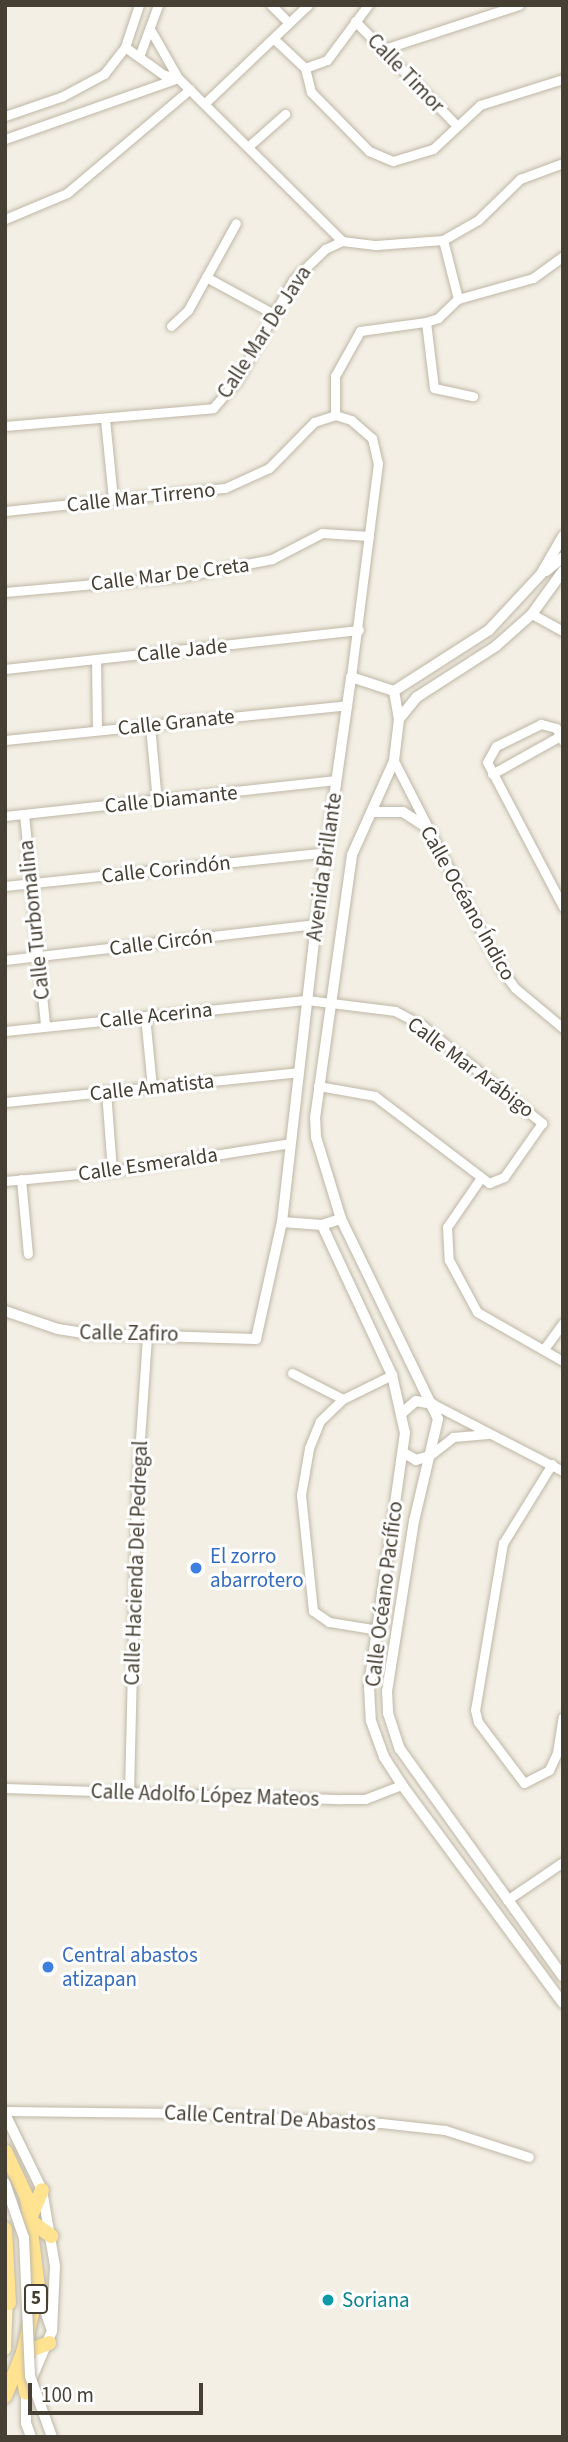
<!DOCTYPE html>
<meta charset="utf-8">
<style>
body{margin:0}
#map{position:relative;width:568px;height:2442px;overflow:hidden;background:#f3efe4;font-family:"Source Sans 3",sans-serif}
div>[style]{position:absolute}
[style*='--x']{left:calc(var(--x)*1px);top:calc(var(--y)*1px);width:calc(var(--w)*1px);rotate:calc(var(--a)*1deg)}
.roads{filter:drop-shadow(0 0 2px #bfb7a6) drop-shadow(0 0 2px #bfb7a6)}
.minor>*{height:9px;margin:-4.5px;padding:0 4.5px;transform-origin:4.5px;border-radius:4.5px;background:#fff}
.tertiary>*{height:10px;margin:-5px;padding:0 5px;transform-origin:5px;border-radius:5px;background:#fff}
.secondary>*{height:12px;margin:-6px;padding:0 6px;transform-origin:6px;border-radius:6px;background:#fff2c2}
.primary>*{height:14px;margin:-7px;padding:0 7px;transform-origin:7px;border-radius:7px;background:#ffe391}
.bridges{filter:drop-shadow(0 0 2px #bfb7a6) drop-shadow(0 0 2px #bfb7a6)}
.tertiary-bridge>*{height:10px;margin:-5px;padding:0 5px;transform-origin:5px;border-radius:5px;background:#fff}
.dots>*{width:19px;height:19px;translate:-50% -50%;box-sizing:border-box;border:4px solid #fff;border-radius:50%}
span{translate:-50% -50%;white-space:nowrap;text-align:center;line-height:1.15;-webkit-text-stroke:6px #fff;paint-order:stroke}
.shield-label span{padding:2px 5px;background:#fff;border:2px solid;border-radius:5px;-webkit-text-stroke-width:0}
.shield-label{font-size:19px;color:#463f33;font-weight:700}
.street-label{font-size:21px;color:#463f33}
.shop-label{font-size:21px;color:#366cbe}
.left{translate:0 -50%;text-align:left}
.culture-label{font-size:21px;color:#0d838f}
.frame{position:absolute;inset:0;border:7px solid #463f33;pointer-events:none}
.scale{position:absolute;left:28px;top:2383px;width:175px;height:32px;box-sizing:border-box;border:4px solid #463f33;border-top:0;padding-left:9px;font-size:21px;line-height:24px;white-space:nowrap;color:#463f33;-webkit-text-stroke:5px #fff;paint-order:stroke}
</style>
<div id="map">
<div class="roads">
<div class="minor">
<i style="--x:271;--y:5;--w:25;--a:45"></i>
<i style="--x:355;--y:21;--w:145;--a:45.8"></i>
<i style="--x:150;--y:29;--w:56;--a:60.3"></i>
<i style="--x:178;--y:78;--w:231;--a:44.8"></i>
<i style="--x:274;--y:39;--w:42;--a:43.1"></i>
<i style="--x:305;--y:68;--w:25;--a:76"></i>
<i style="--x:311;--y:92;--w:83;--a:45.5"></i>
<i style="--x:369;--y:151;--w:26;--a:23"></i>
<i style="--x:393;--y:161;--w:42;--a:-16.7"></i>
<i style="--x:433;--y:149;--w:64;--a:-43.1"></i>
<i style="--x:480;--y:105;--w:87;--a:-17.4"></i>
<i style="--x:125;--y:47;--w:48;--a:35.7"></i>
<i style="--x:164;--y:75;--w:12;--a:9"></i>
<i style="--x:384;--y:49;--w:142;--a:-18.1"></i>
<i style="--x:140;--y:54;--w:52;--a:-69.8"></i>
<i style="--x:305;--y:68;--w:23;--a:-20"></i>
<i style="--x:327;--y:60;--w:69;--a:-53.3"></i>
<i style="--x:205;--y:103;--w:142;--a:-43.6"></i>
<i style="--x:5;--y:116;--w:61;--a:-19"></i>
<i style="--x:63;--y:96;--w:47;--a:-28.2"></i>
<i style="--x:104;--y:74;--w:34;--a:-52"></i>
<i style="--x:125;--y:47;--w:44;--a:-71.6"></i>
<i style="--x:5;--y:139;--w:183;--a:-19.4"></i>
<i style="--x:250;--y:145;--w:47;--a:-41.5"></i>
<i style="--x:5;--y:219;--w:67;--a:-22.8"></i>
<i style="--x:67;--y:193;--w:161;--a:-40.2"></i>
<i style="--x:443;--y:240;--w:61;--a:75.7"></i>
<i style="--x:206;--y:277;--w:77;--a:28.6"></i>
<i style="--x:458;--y:299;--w:78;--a:-15.6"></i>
<i style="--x:533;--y:278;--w:37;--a:-36"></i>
<i style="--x:426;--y:322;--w:66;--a:83.1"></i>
<i style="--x:434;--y:388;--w:40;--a:12"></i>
<i style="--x:171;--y:326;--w:23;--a:-43"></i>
<i style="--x:188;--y:310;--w:99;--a:-61.1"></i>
<i style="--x:335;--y:415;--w:39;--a:-90"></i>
<i style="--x:335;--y:376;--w:51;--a:-60.9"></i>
<i style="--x:360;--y:331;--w:67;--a:-7.8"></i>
<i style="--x:426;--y:322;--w:13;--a:-18"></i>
<i style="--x:438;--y:318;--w:28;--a:-44"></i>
<i style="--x:105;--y:419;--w:80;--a:84.3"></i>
<i style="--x:5;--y:426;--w:209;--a:-4.9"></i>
<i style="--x:213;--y:408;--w:35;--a:-49"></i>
<i style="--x:236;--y:382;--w:117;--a:-60.8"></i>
<i style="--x:293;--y:280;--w:45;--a:-44.1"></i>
<i style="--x:325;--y:249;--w:19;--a:-25"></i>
<i style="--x:342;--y:241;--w:34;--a:7"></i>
<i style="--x:376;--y:245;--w:67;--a:-4.3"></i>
<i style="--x:443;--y:240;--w:40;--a:-29.7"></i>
<i style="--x:478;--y:220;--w:59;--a:-44.3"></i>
<i style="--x:520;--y:179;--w:46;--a:-20.4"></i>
<i style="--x:5;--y:511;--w:221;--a:-6"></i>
<i style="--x:225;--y:488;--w:48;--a:-24.4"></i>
<i style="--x:269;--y:468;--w:64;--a:-45.6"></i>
<i style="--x:314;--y:422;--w:22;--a:-18"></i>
<i style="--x:335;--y:415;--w:17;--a:17"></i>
<i style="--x:351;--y:420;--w:28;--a:41"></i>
<i style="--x:372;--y:438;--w:26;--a:77"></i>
<i style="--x:378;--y:463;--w:216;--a:97.2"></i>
<i style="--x:5;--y:592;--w:180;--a:-5.1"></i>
<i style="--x:184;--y:576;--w:90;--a:-10.9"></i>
<i style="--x:272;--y:559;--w:56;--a:-27.5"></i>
<i style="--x:322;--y:533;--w:47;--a:3.7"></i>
<i style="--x:532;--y:614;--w:35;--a:29"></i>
<i style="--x:96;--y:659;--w:71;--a:89.2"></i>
<i style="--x:5;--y:669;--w:356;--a:-6.3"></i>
<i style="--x:150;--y:726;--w:75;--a:84.7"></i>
<i style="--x:5;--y:740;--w:344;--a:-5.8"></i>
<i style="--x:563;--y:741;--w:15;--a:-118"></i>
<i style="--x:556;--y:728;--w:16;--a:-165"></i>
<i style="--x:541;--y:724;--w:50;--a:153.9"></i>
<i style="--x:496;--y:746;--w:18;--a:119"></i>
<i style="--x:487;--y:762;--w:164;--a:62.3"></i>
<i style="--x:394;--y:761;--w:230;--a:62.9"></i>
<i style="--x:499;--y:966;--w:27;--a:54"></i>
<i style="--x:515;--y:988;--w:62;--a:39.8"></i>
<i style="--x:492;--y:774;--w:78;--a:-29.2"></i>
<i style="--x:24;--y:814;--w:213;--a:84.3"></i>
<i style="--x:5;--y:816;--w:333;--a:-6.2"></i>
<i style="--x:5;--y:886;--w:323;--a:-6"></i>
<i style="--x:5;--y:960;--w:313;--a:-6.6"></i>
<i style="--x:145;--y:1016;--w:71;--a:84.4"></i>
<i style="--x:5;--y:1031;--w:304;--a:-5.9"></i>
<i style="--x:307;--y:1000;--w:89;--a:7.1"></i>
<i style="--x:395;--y:1011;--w:32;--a:28"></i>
<i style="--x:423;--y:1026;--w:154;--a:39.2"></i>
<i style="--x:542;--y:1123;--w:66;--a:125.1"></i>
<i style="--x:504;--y:1177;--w:16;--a:158"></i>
<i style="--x:489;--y:1183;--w:143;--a:-142.7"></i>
<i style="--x:375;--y:1096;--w:58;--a:-170"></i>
<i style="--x:106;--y:1091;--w:80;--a:85.7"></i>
<i style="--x:5;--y:1102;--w:295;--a:-5.8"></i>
<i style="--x:21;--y:1179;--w:75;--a:84.7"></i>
<i style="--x:480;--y:1179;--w:58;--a:124.5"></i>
<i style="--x:447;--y:1227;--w:33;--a:87"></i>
<i style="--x:449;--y:1260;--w:59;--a:61.7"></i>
<i style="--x:477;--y:1312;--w:99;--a:29.7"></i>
<i style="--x:5;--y:1181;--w:107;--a:-5.3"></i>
<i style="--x:112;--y:1171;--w:180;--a:-8.9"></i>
<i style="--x:544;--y:1349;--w:32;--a:-54"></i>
<i style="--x:292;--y:1373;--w:57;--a:27"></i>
<i style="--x:433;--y:1404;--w:146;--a:27.3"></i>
<i style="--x:429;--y:1456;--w:31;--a:-38"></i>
<i style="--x:453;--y:1437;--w:35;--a:-5"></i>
<i style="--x:552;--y:1464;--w:93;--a:121.8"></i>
<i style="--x:503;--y:1543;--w:169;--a:99.5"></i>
<i style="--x:475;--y:1710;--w:12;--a:76"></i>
<i style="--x:478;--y:1722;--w:76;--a:53"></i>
<i style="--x:524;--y:1783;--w:28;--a:-27"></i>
<i style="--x:549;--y:1770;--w:19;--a:-65"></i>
<i style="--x:557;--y:1753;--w:36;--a:-81"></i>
<i style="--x:378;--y:1630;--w:50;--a:-170.7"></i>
<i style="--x:329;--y:1622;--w:19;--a:-145"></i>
<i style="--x:313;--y:1611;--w:117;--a:-95.9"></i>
<i style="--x:301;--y:1495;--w:48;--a:-80.3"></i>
<i style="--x:309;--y:1448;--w:29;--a:-68"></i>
<i style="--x:320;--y:1421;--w:32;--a:-44"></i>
<i style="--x:343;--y:1399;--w:55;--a:-26.1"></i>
<i style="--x:5;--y:1788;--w:337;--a:1.9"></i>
<i style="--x:342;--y:1799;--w:23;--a:0"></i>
<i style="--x:365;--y:1799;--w:40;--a:-21"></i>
<i style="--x:129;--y:1792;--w:294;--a:-88.6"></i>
<i style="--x:136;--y:1498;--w:163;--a:-86.1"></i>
<i style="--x:507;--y:1900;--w:68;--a:-34.2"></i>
<i style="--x:5;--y:2111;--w:173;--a:0.7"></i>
<i style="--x:178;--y:2113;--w:203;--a:2.8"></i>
<i style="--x:381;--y:2123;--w:64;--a:6.2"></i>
<i style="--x:445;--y:2130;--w:88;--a:17.8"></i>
</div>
<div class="tertiary">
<i style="--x:546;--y:571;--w:22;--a:-39"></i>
<i style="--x:394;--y:691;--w:28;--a:80"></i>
<i style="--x:399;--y:719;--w:42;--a:96.8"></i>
<i style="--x:394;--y:761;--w:103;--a:114.1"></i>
<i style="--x:352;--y:855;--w:265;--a:98"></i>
<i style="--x:315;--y:1117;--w:20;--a:87"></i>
<i style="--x:316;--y:1137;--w:86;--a:73"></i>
<i style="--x:341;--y:1219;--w:222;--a:64.1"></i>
<i style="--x:438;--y:1419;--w:105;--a:103.2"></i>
<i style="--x:414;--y:1521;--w:172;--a:99"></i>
<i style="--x:387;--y:1691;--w:22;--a:87"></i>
<i style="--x:388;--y:1713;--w:38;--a:72"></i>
<i style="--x:400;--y:1749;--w:280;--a:54.4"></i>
<i style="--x:394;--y:691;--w:113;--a:-32.7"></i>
<i style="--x:489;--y:630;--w:76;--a:-47.1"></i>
<i style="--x:541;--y:574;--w:44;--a:-59.9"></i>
<i style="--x:399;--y:719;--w:28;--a:-51"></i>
<i style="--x:417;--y:697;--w:94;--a:-32.8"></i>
<i style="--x:496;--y:646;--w:48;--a:-41.6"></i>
<i style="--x:532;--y:614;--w:53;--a:-54.2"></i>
<i style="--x:373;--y:812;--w:30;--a:0"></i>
<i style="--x:403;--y:812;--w:27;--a:33"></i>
<i style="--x:282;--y:1222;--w:40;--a:4.3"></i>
<i style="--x:322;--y:1225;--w:20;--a:-18"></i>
<i style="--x:322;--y:1225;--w:166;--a:65"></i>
<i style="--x:392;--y:1375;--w:59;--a:77.4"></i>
<i style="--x:405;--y:1433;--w:256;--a:98.1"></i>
<i style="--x:369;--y:1686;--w:35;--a:87"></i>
<i style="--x:371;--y:1721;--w:38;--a:70"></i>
<i style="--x:384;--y:1757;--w:33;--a:57"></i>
<i style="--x:402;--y:1785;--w:271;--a:53.6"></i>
<i style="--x:5;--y:1311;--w:56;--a:18.8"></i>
<i style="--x:58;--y:1329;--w:32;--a:9"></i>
<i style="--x:90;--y:1334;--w:166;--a:1.7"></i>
<i style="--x:256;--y:1339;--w:120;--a:-77.5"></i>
<i style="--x:282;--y:1222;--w:300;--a:-83.5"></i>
<i style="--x:316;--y:924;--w:249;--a:-81.9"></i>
<i style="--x:351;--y:677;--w:45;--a:18"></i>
<i style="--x:402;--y:1413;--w:18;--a:-41"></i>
<i style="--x:416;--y:1401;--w:17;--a:10"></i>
<i style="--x:404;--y:1453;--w:14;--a:30"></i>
<i style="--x:416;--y:1460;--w:14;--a:-17"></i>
<i style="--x:5;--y:2114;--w:85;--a:64"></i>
<i style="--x:42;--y:2190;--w:77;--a:80.3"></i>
<i style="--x:55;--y:2266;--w:65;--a:92.6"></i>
<i style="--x:52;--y:2331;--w:66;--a:113.1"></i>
<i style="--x:26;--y:2392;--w:31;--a:90"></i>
<i style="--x:26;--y:2423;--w:15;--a:70"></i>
<i style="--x:38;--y:2290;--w:40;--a:71.1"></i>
</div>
<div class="secondary">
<i style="--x:5;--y:2349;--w:54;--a:-87.9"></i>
</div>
<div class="primary">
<i style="--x:5;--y:2151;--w:52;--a:64.9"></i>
<i style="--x:27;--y:2198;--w:91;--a:83"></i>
<i style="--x:38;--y:2288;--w:67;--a:103"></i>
<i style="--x:23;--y:2353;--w:47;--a:112.7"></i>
<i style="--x:31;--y:2216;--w:28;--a:-67"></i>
<i style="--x:32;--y:2222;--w:24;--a:36"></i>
<i style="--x:5;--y:2229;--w:74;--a:86.9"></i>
<i style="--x:23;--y:2353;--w:28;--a:-21"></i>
<i style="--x:20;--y:2361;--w:32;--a:79"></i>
</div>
</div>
<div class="bridges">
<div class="tertiary-bridge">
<i style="--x:5;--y:2183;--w:58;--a:70.9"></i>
<i style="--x:24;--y:2238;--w:138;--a:87.5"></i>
<i style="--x:30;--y:2376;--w:65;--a:70.2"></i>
</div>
</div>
<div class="dots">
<i style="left:196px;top:1568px;background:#3f7fe0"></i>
<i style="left:48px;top:1967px;background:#3f7fe0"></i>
<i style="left:328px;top:2300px;background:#0f9aa8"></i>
</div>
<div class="shield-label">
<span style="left:36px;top:2299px">5</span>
</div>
<div class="street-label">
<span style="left:406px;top:73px;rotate:46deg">Calle Timor</span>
<span style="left:264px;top:332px;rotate:-57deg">Calle Mar De Java</span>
<span style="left:141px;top:497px;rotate:-6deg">Calle Mar Tirreno</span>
<span style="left:170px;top:574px;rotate:-7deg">Calle Mar De Creta</span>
<span style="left:182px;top:650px;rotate:-6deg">Calle Jade</span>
<span style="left:176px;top:722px;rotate:-6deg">Calle Granate</span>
<span style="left:171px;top:799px;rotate:-6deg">Calle Diamante</span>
<span style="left:324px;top:867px;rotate:-82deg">Avenida Brillante</span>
<span style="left:166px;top:869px;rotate:-6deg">Calle Corindón</span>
<span style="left:468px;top:903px;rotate:61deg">Calle Océano Índico</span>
<span style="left:34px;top:920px;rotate:-96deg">Calle Turbomalina</span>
<span style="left:161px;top:942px;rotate:-7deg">Calle Circón</span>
<span style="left:156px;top:1015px;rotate:-6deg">Calle Acerina</span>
<span style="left:471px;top:1067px;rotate:37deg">Calle Mar Arábigo</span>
<span style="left:152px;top:1087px;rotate:-6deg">Calle Amatista</span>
<span style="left:148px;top:1164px;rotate:-8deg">Calle Esmeralda</span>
<span style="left:129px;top:1333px;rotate:1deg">Calle Zafiro</span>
<span style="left:136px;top:1563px;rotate:-88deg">Calle Hacienda Del Pedregal</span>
<span style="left:384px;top:1594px;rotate:-83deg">Calle Océano Pacífico</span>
<span style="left:205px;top:1795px;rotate:2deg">Calle Adolfo López Mateos</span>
<span style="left:270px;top:2118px;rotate:3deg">Calle Central De Abastos</span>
</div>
<div class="shop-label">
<span class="left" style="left:210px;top:1568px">El zorro<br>abarrotero</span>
<span class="left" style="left:62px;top:1967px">Central abastos<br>atizapan</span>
</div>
<div class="culture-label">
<span class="left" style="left:342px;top:2300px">Soriana</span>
</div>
<div class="frame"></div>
<div class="scale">100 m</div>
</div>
